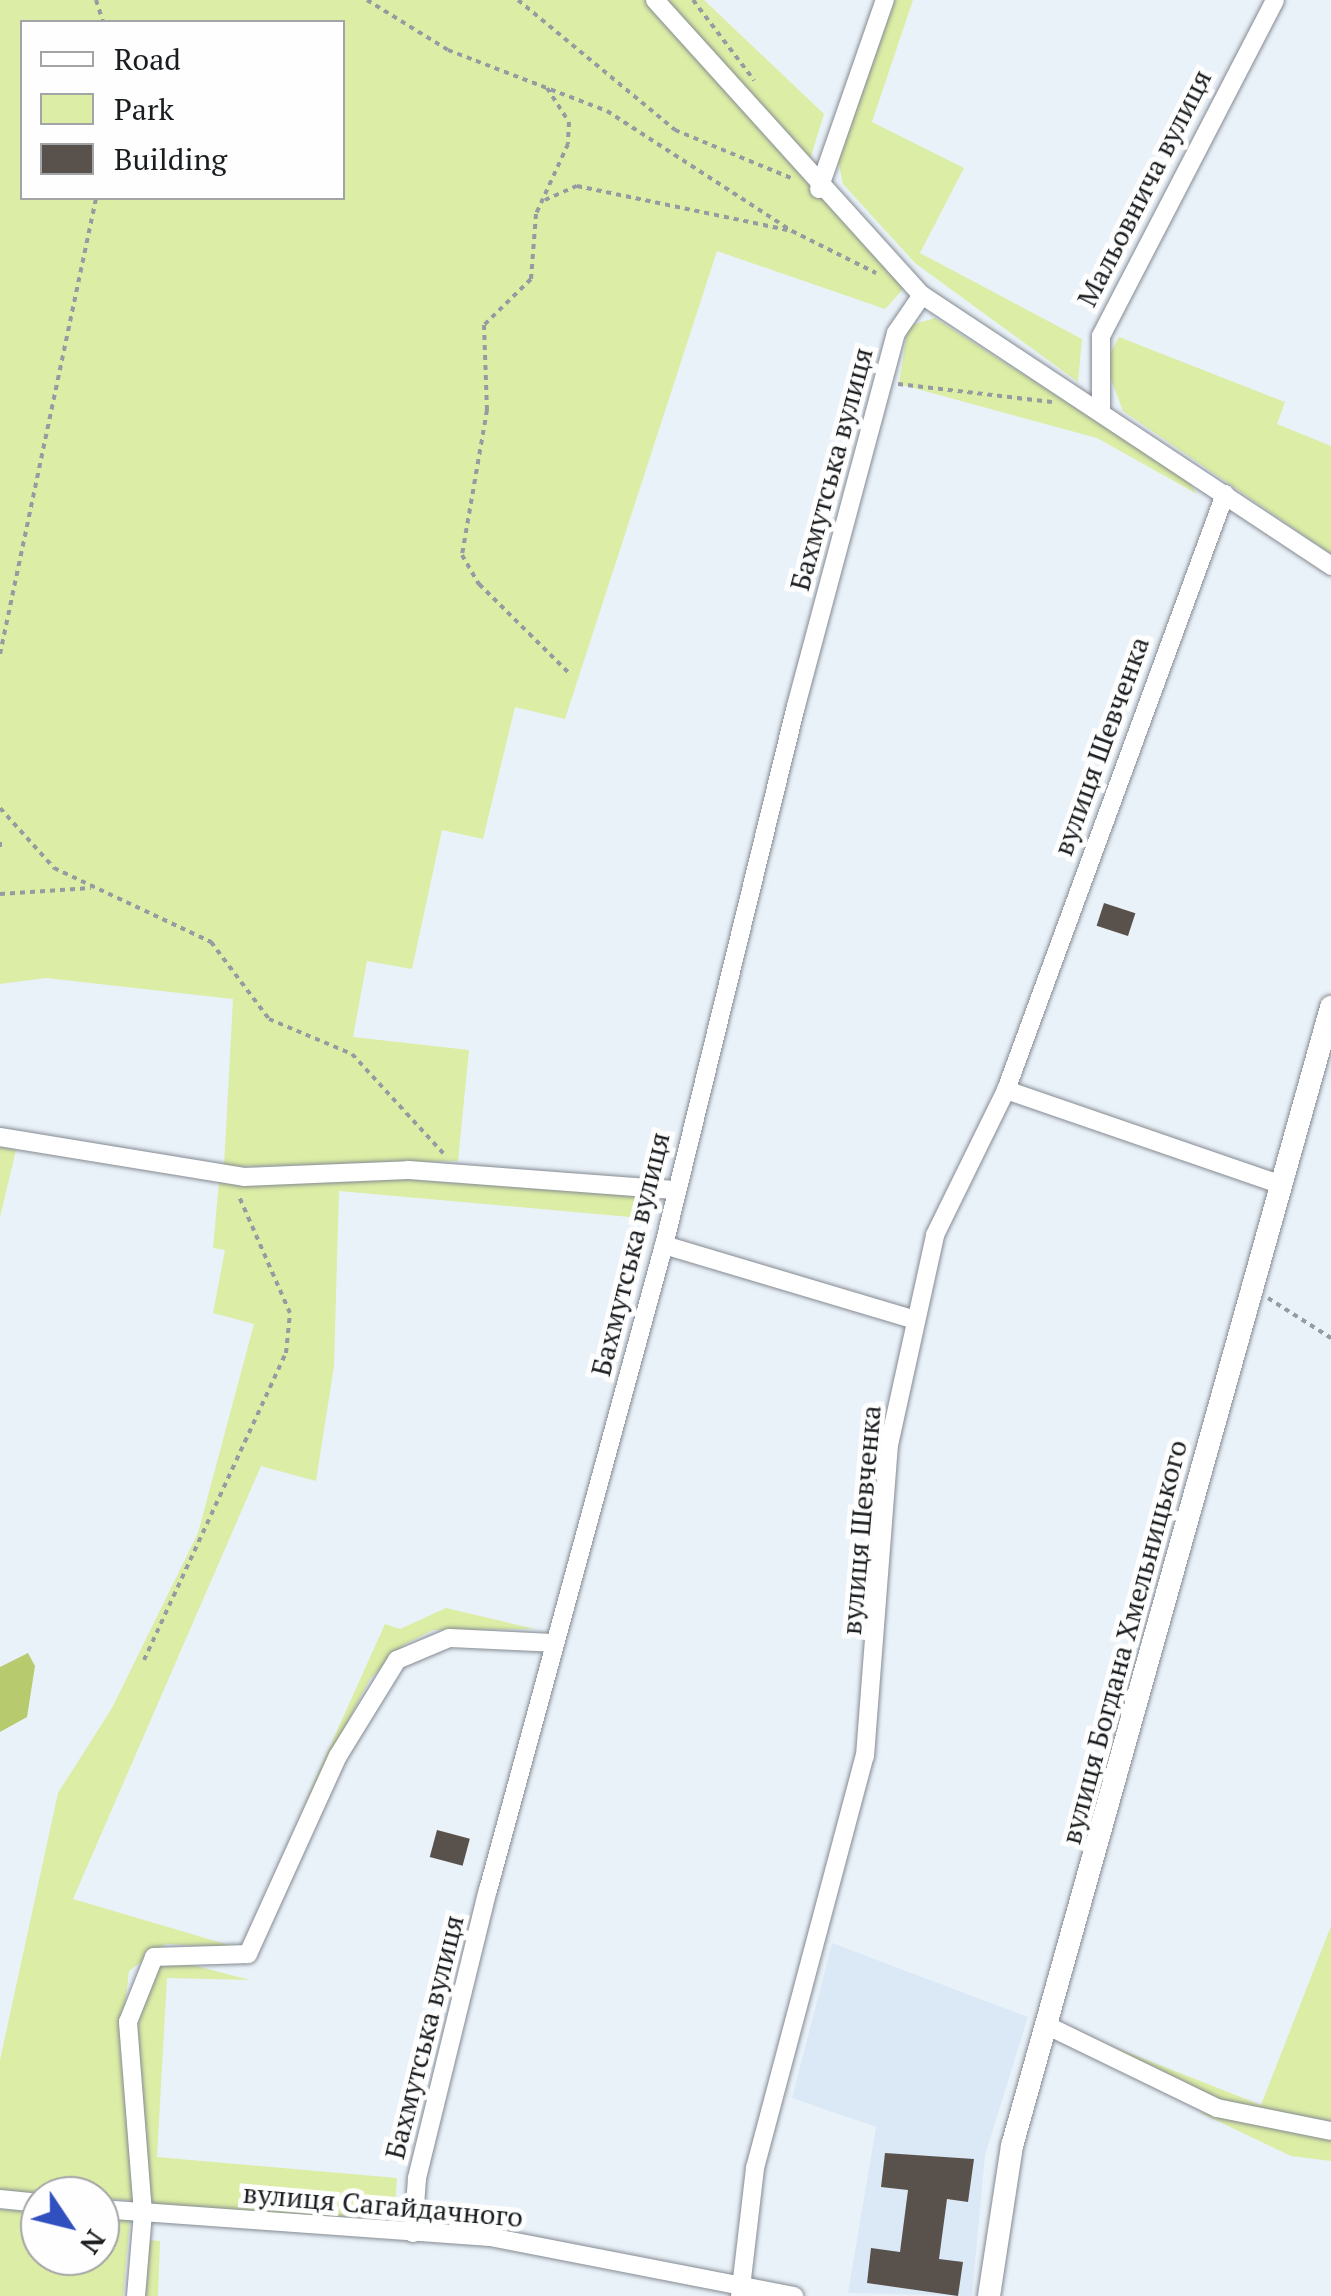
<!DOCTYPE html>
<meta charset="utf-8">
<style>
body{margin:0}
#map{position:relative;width:1331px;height:2296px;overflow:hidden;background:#eaf2f9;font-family:"PT Serif",serif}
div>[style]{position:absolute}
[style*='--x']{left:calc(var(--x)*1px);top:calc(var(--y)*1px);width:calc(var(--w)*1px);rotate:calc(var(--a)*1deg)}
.built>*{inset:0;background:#dbe8f6}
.green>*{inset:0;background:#dceda5}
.forest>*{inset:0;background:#b7cb6e}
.building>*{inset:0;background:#59524c;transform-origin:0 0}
.path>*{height:4px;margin-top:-2px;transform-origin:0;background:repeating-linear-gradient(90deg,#959ba0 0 5px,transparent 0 10px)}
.roads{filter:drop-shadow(0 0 2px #848a91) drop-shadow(0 0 2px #848a91)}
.minor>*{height:18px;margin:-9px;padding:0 9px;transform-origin:9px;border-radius:9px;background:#fff}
.tertiary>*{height:22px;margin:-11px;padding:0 11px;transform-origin:11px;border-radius:11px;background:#fff}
span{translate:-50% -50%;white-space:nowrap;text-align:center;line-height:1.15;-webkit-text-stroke:10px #fefefe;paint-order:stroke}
.street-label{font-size:28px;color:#1a1d1f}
.legend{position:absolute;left:20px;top:20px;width:325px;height:180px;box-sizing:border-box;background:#fefefe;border:2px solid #a3a4a5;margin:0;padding:12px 18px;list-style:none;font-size:30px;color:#1a1d1f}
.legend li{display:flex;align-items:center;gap:20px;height:50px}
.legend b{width:50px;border:2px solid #a3a4a5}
.north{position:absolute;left:20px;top:2176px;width:100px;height:100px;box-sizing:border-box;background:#fefefe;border:2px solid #a3a4a5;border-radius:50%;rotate:125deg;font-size:28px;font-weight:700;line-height:40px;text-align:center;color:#1a1d1f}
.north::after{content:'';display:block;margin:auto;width:35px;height:45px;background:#3150c0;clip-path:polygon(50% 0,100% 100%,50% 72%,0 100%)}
</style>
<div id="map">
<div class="built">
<i style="clip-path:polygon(832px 1943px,1028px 2017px,985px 2155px,972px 2296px,848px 2293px,876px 2127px,792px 2098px)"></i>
</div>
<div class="green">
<i style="clip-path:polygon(evenodd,0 0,647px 0,905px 287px,885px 309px,717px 251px,565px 719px,515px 707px,483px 839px,442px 830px,412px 969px,367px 961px,353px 1037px,469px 1050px,458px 1161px,224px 1167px,233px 999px,46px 978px,0 984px,0 0,22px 22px,342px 22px,342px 198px,22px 198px,22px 22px)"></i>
<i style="clip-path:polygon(664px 0,704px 0,824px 114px,807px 169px)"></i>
<i style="clip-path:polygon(895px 0,913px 0,872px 122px,964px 168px,920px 253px,1082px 339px,1078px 382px,915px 263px,843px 184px,838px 160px)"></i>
<i style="clip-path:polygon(935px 318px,1188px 480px,1197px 494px,1097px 438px,899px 384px,908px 326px)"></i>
<i style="clip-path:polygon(1119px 337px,1285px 402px,1277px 424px,1331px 446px,1331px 554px,1123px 411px,1105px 363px)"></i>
<i style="clip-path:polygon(0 1147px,16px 1150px,0 1217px)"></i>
<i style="clip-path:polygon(372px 1177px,658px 1196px,652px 1219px,339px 1191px,334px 1366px,316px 1481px,261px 1466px,73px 1899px,239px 1948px,166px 1944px,129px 1971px,120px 2048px,136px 2201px,0 2190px,0 2060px,58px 1793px,112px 1708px,198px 1533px,254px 1324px,213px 1313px,225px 1250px,213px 1248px,219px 1181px)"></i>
<i style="clip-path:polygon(446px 1608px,535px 1629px,433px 1630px,404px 1645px,370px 1679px,300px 1813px,385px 1624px,400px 1629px)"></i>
<i style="clip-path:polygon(1331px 1926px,1331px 2124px,1227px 2103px,1081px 2034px,1261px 2105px)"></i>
<i style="clip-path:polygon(173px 1960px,250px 1980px,167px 1978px,157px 2157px,397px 2178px,394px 2220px,153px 2205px,141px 2167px,137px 1997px,159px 1964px)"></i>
<i style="clip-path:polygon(1199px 2112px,1331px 2136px,1331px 2161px,1291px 2156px)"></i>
<i style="clip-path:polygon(0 2209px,40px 2212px,40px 2256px,100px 2256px,100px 2217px,130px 2220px,123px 2296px,0 2296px)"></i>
<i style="clip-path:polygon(149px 2240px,160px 2241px,158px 2296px,140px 2296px)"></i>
</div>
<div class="forest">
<i style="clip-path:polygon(28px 1653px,35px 1666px,27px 1717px,0 1732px,0 1667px)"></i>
</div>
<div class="building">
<i style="left:1104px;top:903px;width:33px;height:24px;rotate:18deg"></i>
<i style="left:437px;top:1830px;width:34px;height:28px;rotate:15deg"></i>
<i style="clip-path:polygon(885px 2153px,974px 2159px,968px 2202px,947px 2199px,939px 2259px,963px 2262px,958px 2296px,867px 2283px,871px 2248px,900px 2252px,908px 2190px,881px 2187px)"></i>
</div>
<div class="path">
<i style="--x:96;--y:0;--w:23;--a:72"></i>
<i style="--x:367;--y:0;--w:95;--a:31.7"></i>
<i style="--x:448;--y:50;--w:170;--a:21"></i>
<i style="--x:607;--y:111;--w:221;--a:33"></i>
<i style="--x:792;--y:231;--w:94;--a:26.6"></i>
<i style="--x:518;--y:0;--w:204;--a:39.6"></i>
<i style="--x:675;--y:130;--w:126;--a:22.5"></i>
<i style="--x:693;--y:0;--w:101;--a:52.7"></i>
<i style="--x:547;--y:88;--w:40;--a:57.1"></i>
<i style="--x:569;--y:122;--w:22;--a:93"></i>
<i style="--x:568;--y:144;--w:77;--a:114.6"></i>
<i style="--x:536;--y:214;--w:65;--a:94.4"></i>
<i style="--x:531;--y:279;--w:66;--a:135.6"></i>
<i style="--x:484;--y:325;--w:85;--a:88"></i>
<i style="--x:487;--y:410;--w:147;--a:99.8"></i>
<i style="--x:462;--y:555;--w:34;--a:60"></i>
<i style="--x:479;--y:584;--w:129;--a:44.7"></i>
<i style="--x:545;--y:200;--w:35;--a:-24"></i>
<i style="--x:577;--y:186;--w:216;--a:11.8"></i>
<i style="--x:898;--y:384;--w:155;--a:6.7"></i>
<i style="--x:0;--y:654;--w:466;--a:-78.1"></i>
<i style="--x:0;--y:808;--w:81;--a:48"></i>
<i style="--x:54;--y:868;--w:174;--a:25.2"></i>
<i style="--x:211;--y:942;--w:96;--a:53"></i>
<i style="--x:269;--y:1019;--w:90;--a:22.9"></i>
<i style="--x:352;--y:1054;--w:136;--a:47.4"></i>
<i style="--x:0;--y:842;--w:10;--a:90"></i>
<i style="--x:0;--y:894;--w:91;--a:-3.8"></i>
<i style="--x:1268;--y:1298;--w:75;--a:32.4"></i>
<i style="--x:144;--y:1660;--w:338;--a:-65.2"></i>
<i style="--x:286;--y:1353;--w:40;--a:-84.3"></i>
<i style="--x:290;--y:1313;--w:128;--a:-113.6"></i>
</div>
<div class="roads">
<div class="minor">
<i style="--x:655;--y:0;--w:398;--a:47.9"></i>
<i style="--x:922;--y:295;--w:491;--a:33.5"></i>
<i style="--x:819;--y:189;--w:200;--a:-70.8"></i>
<i style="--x:1101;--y:409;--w:73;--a:-90"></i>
<i style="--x:1101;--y:336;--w:378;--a:-62.6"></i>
<i style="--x:1006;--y:1090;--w:292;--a:19"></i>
<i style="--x:0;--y:1137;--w:247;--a:9.3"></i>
<i style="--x:244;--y:1177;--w:164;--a:-2.4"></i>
<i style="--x:408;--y:1170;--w:268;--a:4.3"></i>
<i style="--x:664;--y:1245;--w:260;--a:16.6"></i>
<i style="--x:1046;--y:2025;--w:190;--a:25.9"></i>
<i style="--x:1217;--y:2108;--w:116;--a:11.4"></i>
<i style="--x:0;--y:2199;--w:40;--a:5.7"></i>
<i style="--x:100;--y:2209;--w:391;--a:4.1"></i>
<i style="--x:490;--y:2237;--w:310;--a:11"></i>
<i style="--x:413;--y:2233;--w:55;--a:-85.8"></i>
<i style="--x:417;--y:2178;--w:297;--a:-76.2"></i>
<i style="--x:488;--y:1890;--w:669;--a:-74.74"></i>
<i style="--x:664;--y:1245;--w:555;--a:-76.24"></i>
<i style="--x:796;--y:706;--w:386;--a:-75"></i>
<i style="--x:896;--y:333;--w:46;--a:-55.6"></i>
<i style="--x:136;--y:2296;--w:83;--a:-85.2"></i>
<i style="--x:143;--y:2213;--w:192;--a:-94.5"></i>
<i style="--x:128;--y:2022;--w:70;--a:-68.2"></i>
<i style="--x:154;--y:1957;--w:94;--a:-1.8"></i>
<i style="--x:248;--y:1954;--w:217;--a:-65.6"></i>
<i style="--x:338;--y:1756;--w:113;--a:-58.4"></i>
<i style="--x:397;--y:1660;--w:56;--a:-22.9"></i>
<i style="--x:449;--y:1638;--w:105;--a:2.7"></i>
<i style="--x:740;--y:2296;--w:129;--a:-83.3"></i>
<i style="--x:755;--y:2168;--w:426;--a:-75.1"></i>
<i style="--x:865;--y:1756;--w:312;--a:-85.6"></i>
<i style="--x:889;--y:1445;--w:215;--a:-77.6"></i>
<i style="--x:935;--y:1235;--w:161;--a:-63.9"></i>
<i style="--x:1006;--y:1090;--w:635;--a:-69.82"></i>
</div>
<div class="tertiary">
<i style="--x:989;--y:2296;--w:152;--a:-81.3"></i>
<i style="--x:1012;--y:2146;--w:1183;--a:-74.35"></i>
</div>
</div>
<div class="street-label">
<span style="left:1144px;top:188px;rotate:-63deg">Мальовнича вулиця</span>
<span style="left:831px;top:469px;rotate:-75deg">Бахмутська вулиця</span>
<span style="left:1101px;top:746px;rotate:-70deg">вулиця Шевченка</span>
<span style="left:630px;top:1254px;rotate:-76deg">Бахмутська вулиця</span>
<span style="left:861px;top:1520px;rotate:-85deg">вулиця Шевченка</span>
<span style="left:1124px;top:1642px;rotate:-75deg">вулиця Богдана Хмельницького</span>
<span style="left:424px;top:2037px;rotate:-76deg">Бахмутська вулиця</span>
<span style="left:383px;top:2205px;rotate:5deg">вулиця Сагайдачного</span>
</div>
<ul class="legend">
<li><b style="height:12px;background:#fff"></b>Road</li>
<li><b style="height:28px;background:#dceda5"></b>Park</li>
<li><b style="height:28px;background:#59524c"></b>Building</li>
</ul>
<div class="north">N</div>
</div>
